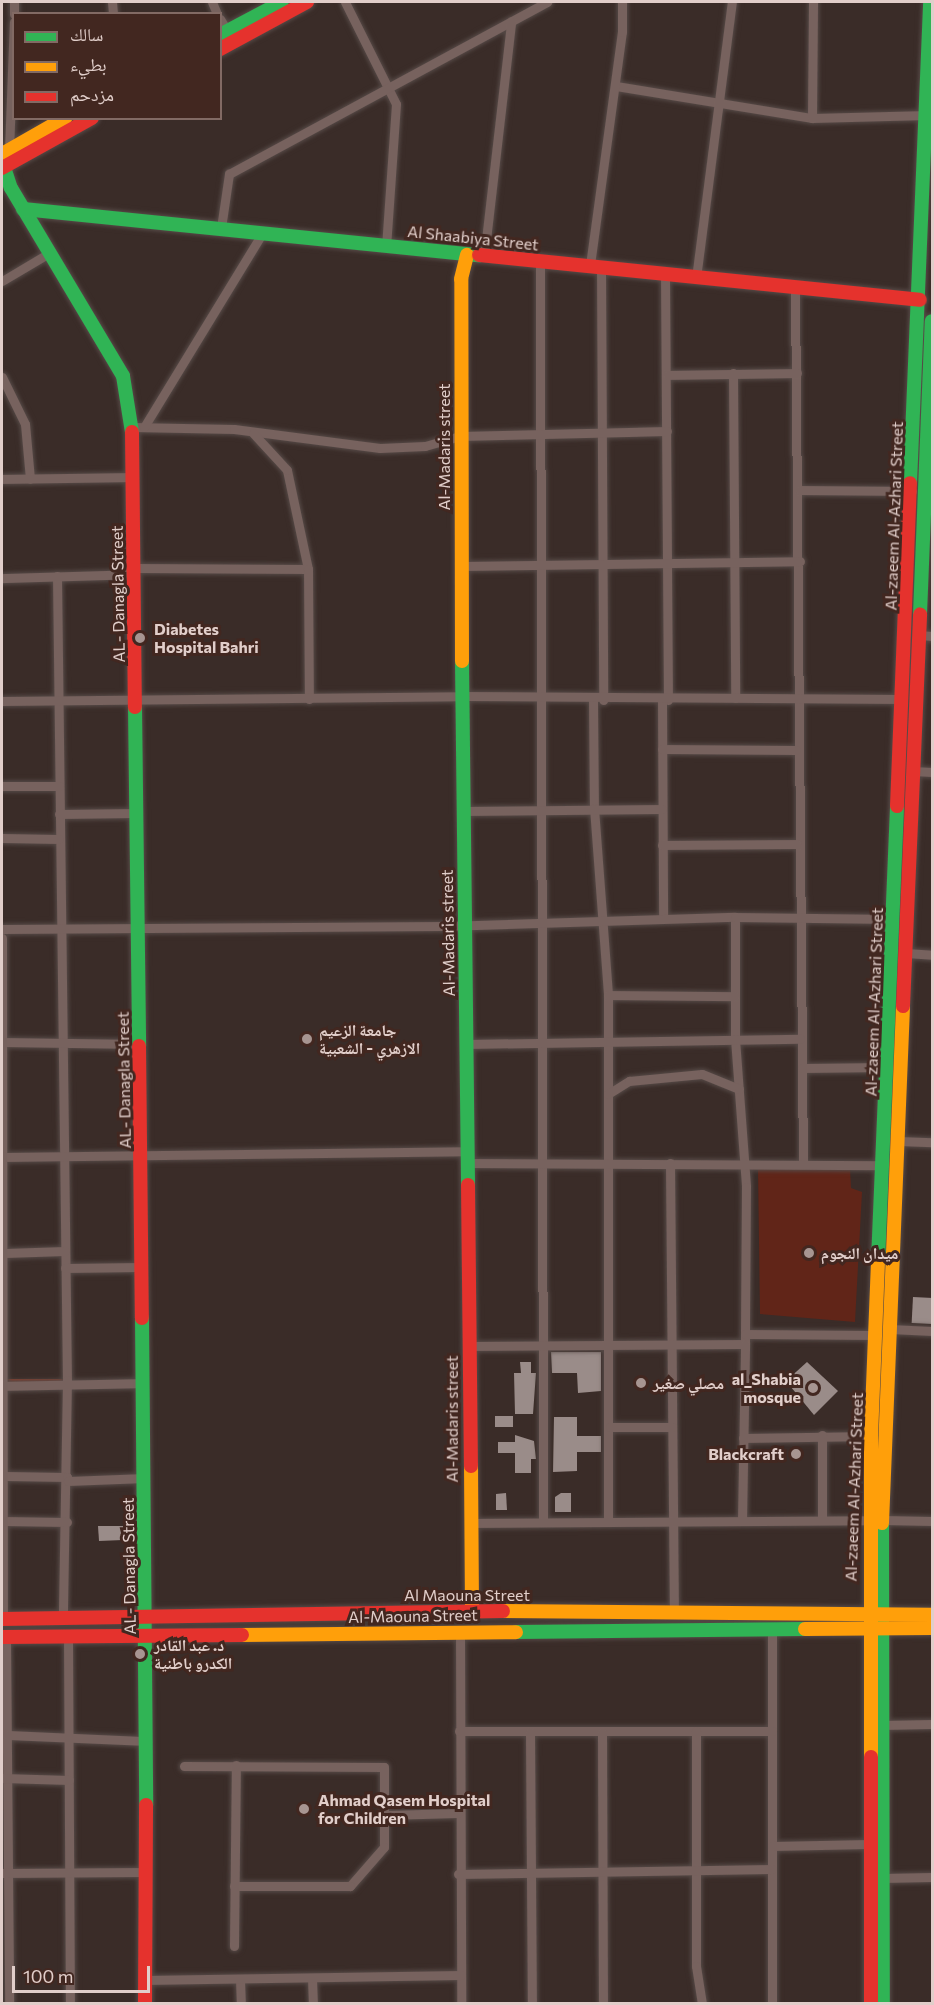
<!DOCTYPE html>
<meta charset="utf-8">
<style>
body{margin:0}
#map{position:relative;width:934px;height:2005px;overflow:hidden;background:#3a2c28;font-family:Commissioner,"Noto Naskh Arabic",sans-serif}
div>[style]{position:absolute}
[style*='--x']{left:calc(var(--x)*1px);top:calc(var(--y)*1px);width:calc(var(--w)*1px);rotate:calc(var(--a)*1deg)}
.green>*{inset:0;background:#612518}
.stream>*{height:3px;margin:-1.5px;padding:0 1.5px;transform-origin:1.5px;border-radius:1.5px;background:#8b3a27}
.building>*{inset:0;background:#9a8c89;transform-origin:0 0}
.roads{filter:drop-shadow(0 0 2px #564a47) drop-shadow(0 0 2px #564a47)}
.street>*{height:9px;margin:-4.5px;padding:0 4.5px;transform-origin:4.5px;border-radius:4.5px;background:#77625e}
.fast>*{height:14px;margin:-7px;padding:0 7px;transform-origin:7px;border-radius:7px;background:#30b455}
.slow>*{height:14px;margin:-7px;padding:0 7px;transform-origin:7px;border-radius:7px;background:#ff9f0a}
.jam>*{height:14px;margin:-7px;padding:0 7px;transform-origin:7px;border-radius:7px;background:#e5322d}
.dots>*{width:16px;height:16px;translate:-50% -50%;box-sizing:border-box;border:3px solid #422720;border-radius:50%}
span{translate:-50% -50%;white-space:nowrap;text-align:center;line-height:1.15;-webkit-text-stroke:6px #422720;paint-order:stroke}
.street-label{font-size:16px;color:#e1ceca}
.poi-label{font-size:16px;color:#e1ceca;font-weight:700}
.left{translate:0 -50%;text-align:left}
.right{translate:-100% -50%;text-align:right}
.frame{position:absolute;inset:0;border:3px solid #e1ceca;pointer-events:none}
.legend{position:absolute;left:12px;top:12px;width:210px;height:108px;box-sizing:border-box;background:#422720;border:2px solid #826a64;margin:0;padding:8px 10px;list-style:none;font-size:18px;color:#e1ceca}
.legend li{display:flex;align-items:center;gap:12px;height:30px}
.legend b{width:30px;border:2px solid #826a64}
.scale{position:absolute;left:12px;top:1966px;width:138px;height:27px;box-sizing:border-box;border:3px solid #e1ceca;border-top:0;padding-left:8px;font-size:18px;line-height:21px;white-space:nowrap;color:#e1ceca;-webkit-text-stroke:4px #422720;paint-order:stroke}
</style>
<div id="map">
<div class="green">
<i style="clip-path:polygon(850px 1168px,851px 1188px,862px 1192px,855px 1322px,760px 1314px,758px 1169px)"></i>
</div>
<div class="stream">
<i style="--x:3;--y:1380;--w:60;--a:0"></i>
</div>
<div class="building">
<i style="left:913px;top:1297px;width:20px;height:26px;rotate:3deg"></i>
<i style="clip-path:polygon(551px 1352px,601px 1352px,601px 1391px,578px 1393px,577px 1373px,552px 1373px)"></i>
<i style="clip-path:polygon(520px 1362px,531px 1362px,531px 1373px,536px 1373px,533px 1414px,515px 1414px,514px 1373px,521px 1373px)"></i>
<i style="clip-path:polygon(807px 1362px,838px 1391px,814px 1415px,786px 1381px)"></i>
<i style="left:495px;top:1416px;width:18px;height:11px"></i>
<i style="clip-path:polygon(554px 1417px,577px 1417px,577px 1436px,601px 1436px,601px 1452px,577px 1452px,577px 1471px,553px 1472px)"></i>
<i style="clip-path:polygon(515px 1435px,534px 1441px,536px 1459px,531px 1459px,531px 1473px,515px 1473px,515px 1453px,498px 1453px,498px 1442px,515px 1442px)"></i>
<i style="clip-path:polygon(506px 1493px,507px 1510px,496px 1510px,496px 1494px)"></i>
<i style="clip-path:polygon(561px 1493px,571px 1493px,571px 1512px,555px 1512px,555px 1497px)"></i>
<i style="clip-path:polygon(98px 1526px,125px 1526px,123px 1540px,99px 1541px)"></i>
</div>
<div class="roads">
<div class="street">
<i style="--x:112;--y:2;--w:12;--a:85"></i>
<i style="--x:212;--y:2;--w:13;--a:67"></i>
<i style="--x:345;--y:2;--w:114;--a:63.4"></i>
<i style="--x:396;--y:104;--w:142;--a:94"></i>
<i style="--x:14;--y:14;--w:12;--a:-90"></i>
<i style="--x:220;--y:19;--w:19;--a:58"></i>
<i style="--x:616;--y:86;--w:199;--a:9.3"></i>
<i style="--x:812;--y:118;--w:116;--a:-1.5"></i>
<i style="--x:812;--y:118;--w:116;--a:-89.5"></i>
<i style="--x:9;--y:150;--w:128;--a:-87.8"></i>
<i style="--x:221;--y:228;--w:55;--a:-81.6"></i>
<i style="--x:229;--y:174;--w:362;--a:-28.4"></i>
<i style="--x:484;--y:257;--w:237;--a:-83.4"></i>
<i style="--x:540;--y:262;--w:1259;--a:89.86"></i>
<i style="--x:590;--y:265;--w:235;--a:-82.2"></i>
<i style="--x:622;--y:32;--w:30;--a:-90"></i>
<i style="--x:601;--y:266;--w:434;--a:89.7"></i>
<i style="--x:665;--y:274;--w:426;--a:89.6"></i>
<i style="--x:696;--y:278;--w:278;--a:-82.6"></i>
<i style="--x:2;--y:281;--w:57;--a:-30.6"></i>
<i style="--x:795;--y:289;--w:875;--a:89.48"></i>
<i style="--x:733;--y:373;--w:325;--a:89.6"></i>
<i style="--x:667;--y:375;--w:130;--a:-0.9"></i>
<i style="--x:2;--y:377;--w:52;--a:63.9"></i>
<i style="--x:25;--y:424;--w:55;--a:84.8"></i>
<i style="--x:132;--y:427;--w:102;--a:1.1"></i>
<i style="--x:234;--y:429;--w:147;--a:7.4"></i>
<i style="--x:380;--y:448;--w:45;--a:-2.5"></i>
<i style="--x:425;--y:446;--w:36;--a:-16"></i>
<i style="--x:460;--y:436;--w:207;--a:-1.4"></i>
<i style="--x:144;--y:427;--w:228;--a:-58.6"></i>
<i style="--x:2;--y:479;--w:130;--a:-0.9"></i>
<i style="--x:800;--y:490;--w:112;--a:0.5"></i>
<i style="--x:462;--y:566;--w:338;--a:-0.8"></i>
<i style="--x:135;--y:568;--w:173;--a:0.3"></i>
<i style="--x:308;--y:569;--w:101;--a:-102"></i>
<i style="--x:287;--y:470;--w:50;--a:-132.6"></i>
<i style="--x:308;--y:569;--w:130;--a:89.6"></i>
<i style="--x:57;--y:576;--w:804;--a:89.29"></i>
<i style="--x:67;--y:1380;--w:238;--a:91"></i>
<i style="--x:2;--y:578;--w:133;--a:-1.7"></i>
<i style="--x:919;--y:635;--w:13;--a:4"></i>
<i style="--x:593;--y:700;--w:108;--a:89.5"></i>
<i style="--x:594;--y:808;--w:188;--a:85.7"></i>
<i style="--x:608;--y:995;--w:525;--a:90"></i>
<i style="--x:662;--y:700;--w:218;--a:89.7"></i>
<i style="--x:2;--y:701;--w:460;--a:-0.6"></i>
<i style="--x:462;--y:696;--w:441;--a:0.4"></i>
<i style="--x:662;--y:749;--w:134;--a:0.4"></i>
<i style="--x:913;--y:771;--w:19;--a:3"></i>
<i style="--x:2;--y:786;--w:57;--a:0"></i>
<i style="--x:463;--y:811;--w:199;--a:-0.6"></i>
<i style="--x:59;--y:814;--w:78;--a:-0.7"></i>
<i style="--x:2;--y:838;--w:57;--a:1"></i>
<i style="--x:662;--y:845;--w:135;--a:-0.4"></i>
<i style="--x:735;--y:917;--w:122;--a:90"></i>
<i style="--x:735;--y:1039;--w:148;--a:85.7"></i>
<i style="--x:746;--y:1187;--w:147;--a:90.4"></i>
<i style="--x:2;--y:929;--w:442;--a:-0.4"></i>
<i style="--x:444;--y:926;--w:291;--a:-1.8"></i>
<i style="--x:735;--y:917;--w:159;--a:0.7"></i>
<i style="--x:2;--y:938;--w:681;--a:89.92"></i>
<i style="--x:906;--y:953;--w:26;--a:4"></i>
<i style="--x:608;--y:995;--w:127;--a:0.5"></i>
<i style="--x:2;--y:1042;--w:138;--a:0.8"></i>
<i style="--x:467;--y:1044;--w:333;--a:-0.9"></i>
<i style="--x:802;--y:1068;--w:86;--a:-0.7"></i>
<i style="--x:608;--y:1094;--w:25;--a:-32"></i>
<i style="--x:629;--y:1081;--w:73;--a:-5.5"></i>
<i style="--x:702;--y:1074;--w:40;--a:22"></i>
<i style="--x:898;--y:1141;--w:34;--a:2"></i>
<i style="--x:2;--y:1157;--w:464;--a:-0.7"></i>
<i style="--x:466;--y:1163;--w:418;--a:0.3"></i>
<i style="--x:670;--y:1163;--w:449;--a:89.5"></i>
<i style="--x:5;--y:1253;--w:60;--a:-1.9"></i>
<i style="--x:65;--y:1268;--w:77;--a:-0.7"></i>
<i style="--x:890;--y:1329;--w:42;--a:2.7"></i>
<i style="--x:468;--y:1346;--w:277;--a:-0.4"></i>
<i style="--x:745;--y:1344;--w:10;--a:-90"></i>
<i style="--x:745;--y:1334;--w:132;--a:0.4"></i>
<i style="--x:2;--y:1386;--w:142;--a:-1.2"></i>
<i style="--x:610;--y:1427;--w:62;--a:0"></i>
<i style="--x:743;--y:1438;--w:128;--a:-0.9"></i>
<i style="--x:5;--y:1476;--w:62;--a:0.9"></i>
<i style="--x:67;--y:1477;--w:4;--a:76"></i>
<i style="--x:68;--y:1481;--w:77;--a:-2.2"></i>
<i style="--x:822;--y:1519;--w:84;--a:-90"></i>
<i style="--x:882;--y:1520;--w:50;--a:1.1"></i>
<i style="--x:2;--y:1521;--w:65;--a:0.9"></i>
<i style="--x:742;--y:1521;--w:177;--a:-89"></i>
<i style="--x:469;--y:1523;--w:400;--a:-0.4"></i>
<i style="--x:772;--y:1630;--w:374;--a:90"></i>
<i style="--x:460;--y:1632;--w:372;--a:89.8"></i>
<i style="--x:6;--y:1637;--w:367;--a:89.5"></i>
<i style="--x:68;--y:1637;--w:367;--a:89.7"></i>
<i style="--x:881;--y:1725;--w:51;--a:-1.1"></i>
<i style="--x:459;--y:1731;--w:313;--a:0"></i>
<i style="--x:696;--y:1731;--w:235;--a:90"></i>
<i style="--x:696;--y:1966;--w:38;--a:81"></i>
<i style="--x:530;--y:1732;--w:272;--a:89.6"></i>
<i style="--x:602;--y:1732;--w:272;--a:89.8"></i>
<i style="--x:7;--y:1735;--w:136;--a:2.5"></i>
<i style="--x:184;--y:1766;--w:200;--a:0.3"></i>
<i style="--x:384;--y:1767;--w:80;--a:90"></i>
<i style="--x:384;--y:1847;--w:52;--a:131.1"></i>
<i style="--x:350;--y:1886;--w:116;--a:180"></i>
<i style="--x:3;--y:1778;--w:66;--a:1.7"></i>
<i style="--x:386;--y:1815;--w:72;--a:-1.6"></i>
<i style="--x:772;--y:1846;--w:97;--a:-1.2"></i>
<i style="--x:2;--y:1873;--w:142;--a:-0.4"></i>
<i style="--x:458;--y:1874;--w:314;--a:-0.9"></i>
<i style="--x:882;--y:1878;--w:50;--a:-1.1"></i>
<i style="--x:234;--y:1946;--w:181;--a:-89.4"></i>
<i style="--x:312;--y:1978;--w:26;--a:88"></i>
<i style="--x:240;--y:1979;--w:25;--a:88"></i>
<i style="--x:144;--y:1980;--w:317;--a:-0.9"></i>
</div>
<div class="fast">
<i style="--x:220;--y:35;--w:70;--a:-28"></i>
<i style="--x:2;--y:161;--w:28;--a:72"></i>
<i style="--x:11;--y:188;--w:219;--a:59.2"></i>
<i style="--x:123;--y:376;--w:57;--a:80.9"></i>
<i style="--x:23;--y:209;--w:458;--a:5.8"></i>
<i style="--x:910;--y:483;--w:481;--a:-87.6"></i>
<i style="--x:920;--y:614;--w:293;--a:-87.7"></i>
<i style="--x:462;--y:661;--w:524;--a:89.34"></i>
<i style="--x:135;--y:707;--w:339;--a:89.3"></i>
<i style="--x:878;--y:1261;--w:455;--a:-87.6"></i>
<i style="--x:142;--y:1318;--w:487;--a:89.5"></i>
<i style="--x:882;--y:1523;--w:481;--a:89.9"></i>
<i style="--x:516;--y:1632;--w:289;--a:-0.6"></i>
</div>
<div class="slow">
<i style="--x:2;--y:154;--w:73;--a:-29.7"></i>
<i style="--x:462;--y:661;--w:382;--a:-90.1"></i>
<i style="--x:461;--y:279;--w:25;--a:-76"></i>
<i style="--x:471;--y:1466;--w:145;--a:89.6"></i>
<i style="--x:882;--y:1523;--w:517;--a:-87.67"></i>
<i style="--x:503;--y:1611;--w:429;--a:0.5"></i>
<i style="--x:805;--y:1629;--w:127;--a:-0.5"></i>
<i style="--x:242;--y:1635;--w:274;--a:-0.6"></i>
<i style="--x:871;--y:1757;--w:321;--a:-90"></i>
<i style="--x:871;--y:1436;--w:175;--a:-87.7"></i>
</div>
<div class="jam">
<i style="--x:220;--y:49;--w:99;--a:-28.4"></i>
<i style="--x:2;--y:168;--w:103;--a:-29.1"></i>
<i style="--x:479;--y:255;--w:443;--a:5.8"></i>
<i style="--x:132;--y:432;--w:275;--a:89.4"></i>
<i style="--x:897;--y:806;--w:323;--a:-87.7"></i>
<i style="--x:903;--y:1006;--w:392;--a:-87.5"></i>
<i style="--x:139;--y:1046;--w:272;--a:89.4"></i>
<i style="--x:468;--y:1185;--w:281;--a:89.4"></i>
<i style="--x:2;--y:1619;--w:501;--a:-0.91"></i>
<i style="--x:2;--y:1637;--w:240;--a:-0.5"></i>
<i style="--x:871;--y:1757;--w:247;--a:90"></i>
<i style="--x:145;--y:2004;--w:199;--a:-89.7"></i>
</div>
</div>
<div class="dots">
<i style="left:140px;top:638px;background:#a79591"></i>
<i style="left:307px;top:1039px;background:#a79591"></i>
<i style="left:809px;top:1253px;background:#a79591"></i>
<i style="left:641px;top:1383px;background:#a79591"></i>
<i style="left:813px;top:1388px;background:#a79591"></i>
<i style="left:796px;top:1454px;background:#a79591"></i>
<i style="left:140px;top:1654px;background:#a79591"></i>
<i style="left:304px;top:1809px;background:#a79591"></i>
</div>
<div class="street-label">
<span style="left:473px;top:238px;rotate:6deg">Al Shaabiya Street</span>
<span style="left:444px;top:447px;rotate:-90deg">Al-Madaris street</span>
<span style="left:894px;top:516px;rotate:-88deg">Al-zaeem Al-Azhari Street</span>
<span style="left:118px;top:594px;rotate:-91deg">AL- Danagla Street</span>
<span style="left:448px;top:933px;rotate:-91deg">Al-Madaris street</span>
<span style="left:874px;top:1002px;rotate:-88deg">Al-zaeem Al-Azhari Street</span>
<span style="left:124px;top:1080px;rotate:-91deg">AL- Danagla Street</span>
<span style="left:452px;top:1419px;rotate:-90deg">Al-Madaris street</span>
<span style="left:854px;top:1487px;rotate:-88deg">Al-zaeem Al-Azhari Street</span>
<span style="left:129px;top:1566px;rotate:-91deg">AL- Danagla Street</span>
<span style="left:467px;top:1595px">Al Maouna Street</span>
<span style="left:413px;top:1616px;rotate:-1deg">Al-Maouna Street</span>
</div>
<div class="poi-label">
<span class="left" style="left:154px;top:638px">Diabetes<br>Hospital Bahri</span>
<span class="left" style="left:319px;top:1039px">جامعة الزعيم<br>الازهري - الشعبية</span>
<span class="left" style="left:821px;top:1253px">ميدان النجوم</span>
<span class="right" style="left:801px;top:1388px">al_Shabia<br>mosque</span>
<span class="left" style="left:653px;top:1383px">مصلي صغير</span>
<span class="right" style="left:784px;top:1454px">Blackcraft</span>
<span class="left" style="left:154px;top:1654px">د. عبد القادر<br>الكدرو باطنية</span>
<span class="left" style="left:318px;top:1809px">Ahmad Qasem Hospital<br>for Children</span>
</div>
<div class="frame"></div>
<ul class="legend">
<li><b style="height:8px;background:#30b455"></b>سالك</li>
<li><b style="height:8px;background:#ff9f0a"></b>بطيء</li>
<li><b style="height:8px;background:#e5322d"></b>مزدحم</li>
</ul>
<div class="scale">100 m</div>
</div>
